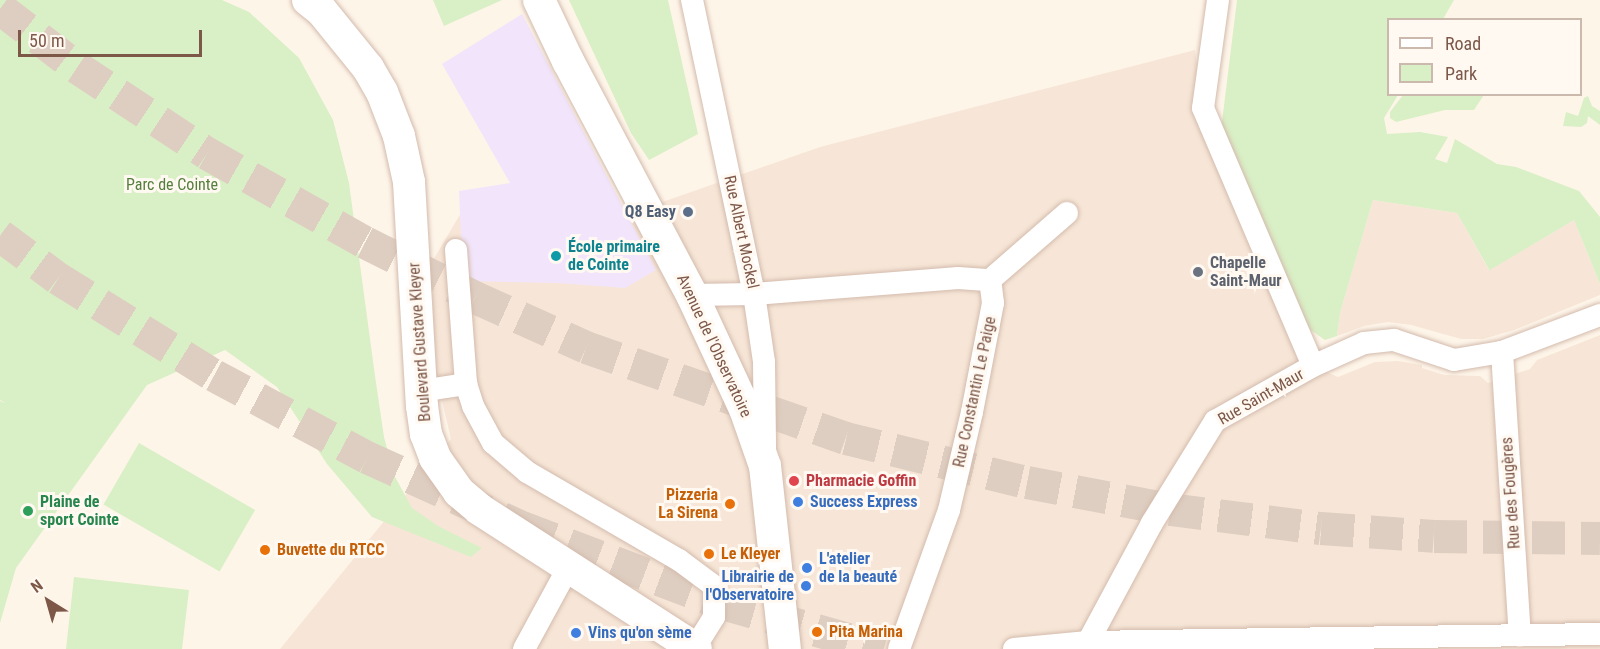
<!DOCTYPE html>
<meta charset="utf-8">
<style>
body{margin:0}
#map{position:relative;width:1600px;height:649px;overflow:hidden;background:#fef5e9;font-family:"Roboto Condensed",sans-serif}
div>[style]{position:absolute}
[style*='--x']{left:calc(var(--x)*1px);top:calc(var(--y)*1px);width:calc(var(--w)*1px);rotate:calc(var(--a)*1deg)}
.residential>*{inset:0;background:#f7e6d7}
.education>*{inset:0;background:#f2e5fb}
.green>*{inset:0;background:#d9efc5;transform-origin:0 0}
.highway-tunnel>*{height:33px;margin-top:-16.5px;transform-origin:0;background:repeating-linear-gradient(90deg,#decec1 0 33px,transparent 0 49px)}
.roads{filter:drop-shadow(0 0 2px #d3bbad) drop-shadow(0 0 2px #d3bbad)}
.street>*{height:22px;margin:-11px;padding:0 11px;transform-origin:11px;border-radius:11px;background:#fff}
.secondary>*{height:32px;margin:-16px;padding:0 16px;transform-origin:16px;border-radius:16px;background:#fff}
.dots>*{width:16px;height:16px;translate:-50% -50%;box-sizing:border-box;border:3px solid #fff9f2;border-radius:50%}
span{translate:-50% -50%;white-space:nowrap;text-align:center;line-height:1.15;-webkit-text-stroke:6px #fff9f2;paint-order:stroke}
.park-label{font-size:16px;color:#547e3c}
.service-label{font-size:16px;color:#4e5e75;font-weight:700}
.right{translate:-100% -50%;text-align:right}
.street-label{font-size:16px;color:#7d5849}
.culture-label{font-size:16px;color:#0d838f;font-weight:700}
.left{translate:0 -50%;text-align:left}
.worship-label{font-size:16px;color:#5b616d;font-weight:700}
.health-label{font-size:16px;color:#be3a42;font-weight:700}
.food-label{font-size:16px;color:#c56008;font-weight:700}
.leisure-label{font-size:16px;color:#27864d;font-weight:700}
.shop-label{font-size:16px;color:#366cbe;font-weight:700}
.legend{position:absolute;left:1387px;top:18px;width:195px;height:78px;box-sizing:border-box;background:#fff9f2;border:2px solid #cbb9ae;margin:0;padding:8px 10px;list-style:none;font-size:18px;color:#7d5849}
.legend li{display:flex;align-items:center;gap:12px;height:30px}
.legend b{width:30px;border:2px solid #cbb9ae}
.north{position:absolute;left:18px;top:571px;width:60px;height:60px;-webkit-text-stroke:4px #fff9f2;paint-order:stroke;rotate:323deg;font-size:16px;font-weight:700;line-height:24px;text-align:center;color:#7d5849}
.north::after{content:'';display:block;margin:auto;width:21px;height:27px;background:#7d5849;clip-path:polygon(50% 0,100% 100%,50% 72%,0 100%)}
.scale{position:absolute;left:18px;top:30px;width:184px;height:27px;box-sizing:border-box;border:3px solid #7d5849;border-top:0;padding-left:8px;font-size:18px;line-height:21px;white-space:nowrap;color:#7d5849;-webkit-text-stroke:4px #fff9f2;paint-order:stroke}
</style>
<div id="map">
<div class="residential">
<i style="clip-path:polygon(1195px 50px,1203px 108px,1313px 366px,1338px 377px,1375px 362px,1398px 361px,1422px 365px,1422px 368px,1444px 375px,1480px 376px,1488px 383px,1530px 369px,1537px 360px,1600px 335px,1600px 649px,280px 649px,451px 439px,416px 289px,468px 201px,628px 214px,820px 147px)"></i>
<i style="clip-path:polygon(1373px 200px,1457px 213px,1489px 270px,1574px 220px,1600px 284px,1600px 295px,1514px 330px,1483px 339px,1461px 339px,1411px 325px,1388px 322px,1364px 326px,1337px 336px,1340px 313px)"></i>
</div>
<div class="education">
<i style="clip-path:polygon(522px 14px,656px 270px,625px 288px,558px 283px,463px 281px,459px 191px,510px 183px,442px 64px)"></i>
</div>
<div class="green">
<i style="clip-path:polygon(0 0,222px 0,249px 12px,299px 58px,333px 120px,349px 183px,375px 376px,384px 437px,394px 475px,412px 508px,438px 526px,482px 548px,471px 557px,372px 517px,327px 464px,277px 387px,225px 350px,147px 385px,16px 568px,0 623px,0 401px,6px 403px,0 400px)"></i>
<i style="clip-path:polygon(433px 0,502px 0,444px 26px)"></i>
<i style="clip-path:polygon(569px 0,668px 0,698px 134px,649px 160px,631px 133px)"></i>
<i style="clip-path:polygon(1237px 0,1454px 0,1443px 19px,1388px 20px,1388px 94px,1398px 95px,1384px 118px,1387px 134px,1420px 132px,1448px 137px,1435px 159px,1447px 163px,1455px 139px,1497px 164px,1516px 167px,1579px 191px,1600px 217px,1600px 284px,1574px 220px,1490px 270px,1491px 273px,1457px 213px,1373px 200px,1340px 313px,1337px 336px,1325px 340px,1308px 328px,1221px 130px)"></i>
<i style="clip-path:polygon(1403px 95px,1403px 94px,1484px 95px,1474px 110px,1445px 110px,1396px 122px,1390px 118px,1390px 112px)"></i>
<i style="clip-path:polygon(1588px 96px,1592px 106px,1600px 111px,1600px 125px,1588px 116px,1587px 123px,1581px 127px,1563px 126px,1566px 112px,1578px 116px,1584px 98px)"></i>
<i style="left:139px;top:443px;width:134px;height:71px;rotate:30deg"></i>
<i style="clip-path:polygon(74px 577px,189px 590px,182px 649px,66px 649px)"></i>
</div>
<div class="highway-tunnel">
<i style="--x:0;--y:8;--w:97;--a:37.5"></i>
<i style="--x:77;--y:67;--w:156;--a:33.5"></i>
<i style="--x:207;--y:153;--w:181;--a:29.4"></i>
<i style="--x:365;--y:242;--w:123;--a:26.6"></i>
<i style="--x:475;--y:297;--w:122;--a:24.2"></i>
<i style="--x:586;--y:347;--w:275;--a:19.3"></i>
<i style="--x:846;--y:438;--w:186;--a:13.7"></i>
<i style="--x:1027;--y:482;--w:146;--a:10.7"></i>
<i style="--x:1170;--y:509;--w:152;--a:7.2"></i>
<i style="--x:1321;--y:528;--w:113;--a:4"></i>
<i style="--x:1434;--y:536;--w:166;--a:0.7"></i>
<i style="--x:0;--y:235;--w:72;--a:36.6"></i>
<i style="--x:58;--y:278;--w:184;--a:31.9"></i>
<i style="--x:214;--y:375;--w:174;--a:28.2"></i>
<i style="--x:367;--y:457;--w:170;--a:24.3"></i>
<i style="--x:522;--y:527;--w:214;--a:20.8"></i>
<i style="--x:722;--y:603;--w:168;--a:15.9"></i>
</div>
<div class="roads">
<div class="street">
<i style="--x:692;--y:0;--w:300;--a:78.1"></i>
<i style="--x:754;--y:294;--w:69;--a:81.6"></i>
<i style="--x:764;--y:362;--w:85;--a:89.3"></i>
<i style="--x:1218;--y:0;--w:109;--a:97.9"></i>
<i style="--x:1203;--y:108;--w:280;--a:66.9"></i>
<i style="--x:456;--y:250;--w:134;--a:85.7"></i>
<i style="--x:466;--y:384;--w:23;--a:72"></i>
<i style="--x:473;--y:406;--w:42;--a:61.6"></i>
<i style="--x:493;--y:443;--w:45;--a:40.5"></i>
<i style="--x:527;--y:472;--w:176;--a:30.1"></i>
<i style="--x:679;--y:560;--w:44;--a:36.6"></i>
<i style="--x:714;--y:586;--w:31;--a:90"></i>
<i style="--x:714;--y:617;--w:36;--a:122"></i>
<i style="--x:990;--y:280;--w:102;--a:-41"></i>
<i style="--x:692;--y:295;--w:62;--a:-0.9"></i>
<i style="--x:754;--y:294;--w:205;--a:-4.5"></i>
<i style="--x:958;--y:278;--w:32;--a:4"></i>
<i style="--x:1502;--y:352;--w:284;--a:86.4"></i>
<i style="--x:421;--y:391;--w:46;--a:-8.8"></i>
<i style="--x:1088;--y:642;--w:135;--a:-61.7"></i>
<i style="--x:1152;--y:523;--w:120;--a:-58.3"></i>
<i style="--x:1215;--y:421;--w:112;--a:-29.3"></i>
<i style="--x:1313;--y:366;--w:56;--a:-24.3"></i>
<i style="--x:1364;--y:343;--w:30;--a:-6"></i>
<i style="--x:1394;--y:340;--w:63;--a:18.4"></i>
<i style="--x:1454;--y:360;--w:49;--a:-9.5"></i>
<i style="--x:1502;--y:352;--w:105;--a:-20.7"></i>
<i style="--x:524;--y:649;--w:92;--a:-61.5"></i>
<i style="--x:899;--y:649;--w:148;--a:-70.2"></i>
<i style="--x:949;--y:510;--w:101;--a:-76.8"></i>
<i style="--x:972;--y:412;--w:111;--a:-79.1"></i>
<i style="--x:993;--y:303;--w:23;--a:-97"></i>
<i style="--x:1014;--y:649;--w:74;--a:-5.4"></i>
<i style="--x:1088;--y:642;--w:512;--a:-0.9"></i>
</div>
<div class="secondary">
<i style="--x:308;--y:0;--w:16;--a:38"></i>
<i style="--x:321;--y:10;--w:75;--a:51"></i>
<i style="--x:368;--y:68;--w:28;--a:60"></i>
<i style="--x:382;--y:92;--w:47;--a:68.9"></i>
<i style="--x:399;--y:136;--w:47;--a:77.7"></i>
<i style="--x:409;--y:182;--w:224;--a:86.7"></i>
<i style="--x:422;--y:406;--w:28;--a:82"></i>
<i style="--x:426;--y:434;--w:26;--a:69"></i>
<i style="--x:435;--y:458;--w:42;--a:54.8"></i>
<i style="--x:459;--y:492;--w:26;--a:40"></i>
<i style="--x:479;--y:509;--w:258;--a:32.8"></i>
<i style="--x:539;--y:0;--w:68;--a:64.6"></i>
<i style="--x:568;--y:61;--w:265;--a:62.1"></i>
<i style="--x:692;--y:295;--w:126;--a:65.1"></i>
<i style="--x:745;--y:409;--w:60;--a:70.7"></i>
<i style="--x:765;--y:466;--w:184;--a:83.8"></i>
</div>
</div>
<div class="dots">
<i style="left:688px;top:212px;background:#5c6f8a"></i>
<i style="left:556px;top:256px;background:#0f9aa8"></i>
<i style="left:1198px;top:272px;background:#6b7280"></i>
<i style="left:794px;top:481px;background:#e0444e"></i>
<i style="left:798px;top:502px;background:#3f7fe0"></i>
<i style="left:730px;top:504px;background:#e8710a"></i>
<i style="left:28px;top:511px;background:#2e9e5b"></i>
<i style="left:265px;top:550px;background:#e8710a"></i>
<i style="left:709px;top:554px;background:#e8710a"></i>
<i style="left:807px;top:568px;background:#3f7fe0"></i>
<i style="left:806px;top:586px;background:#3f7fe0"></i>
<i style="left:817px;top:632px;background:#e8710a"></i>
<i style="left:576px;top:633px;background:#3f7fe0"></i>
</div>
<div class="park-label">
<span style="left:172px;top:185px">Parc de Cointe</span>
</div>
<div class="service-label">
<span class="right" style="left:676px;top:212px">Q8 Easy</span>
</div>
<div class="street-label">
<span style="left:741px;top:232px;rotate:78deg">Rue Albert Mockel</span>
<span style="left:420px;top:342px;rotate:-94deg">Boulevard Gustave Kleyer</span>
<span style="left:714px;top:346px;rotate:65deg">Avenue de l'Observatoire</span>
<span style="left:975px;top:392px;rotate:-78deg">Rue Constantin Le Paige</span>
<span style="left:1261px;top:397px;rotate:-30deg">Rue Saint-Maur</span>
<span style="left:1511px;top:493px;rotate:-94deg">Rue des Fougères</span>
</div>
<div class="culture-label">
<span class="left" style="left:568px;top:256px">École primaire<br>de Cointe</span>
</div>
<div class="worship-label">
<span class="left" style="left:1210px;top:272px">Chapelle<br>Saint-Maur</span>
</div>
<div class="health-label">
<span class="left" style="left:806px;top:481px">Pharmacie Goffin</span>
</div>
<div class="food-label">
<span class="right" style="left:718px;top:504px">Pizzeria<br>La Sirena</span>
<span class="left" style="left:277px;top:550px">Buvette du RTCC</span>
<span class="left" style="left:721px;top:554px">Le Kleyer</span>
<span class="left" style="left:829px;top:632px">Pita Marina</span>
</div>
<div class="leisure-label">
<span class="left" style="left:40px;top:511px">Plaine de<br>sport Cointe</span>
</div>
<div class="shop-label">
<span class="left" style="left:810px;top:502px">Success Express</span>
<span class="left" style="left:819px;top:568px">L'atelier<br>de la beauté</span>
<span class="right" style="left:794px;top:586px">Librairie de<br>l'Observatoire</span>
<span class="left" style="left:588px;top:633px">Vins qu'on sème</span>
</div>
<ul class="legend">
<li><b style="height:8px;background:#fff"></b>Road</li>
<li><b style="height:16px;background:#d9efc5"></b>Park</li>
</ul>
<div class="north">N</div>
<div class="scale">50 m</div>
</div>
